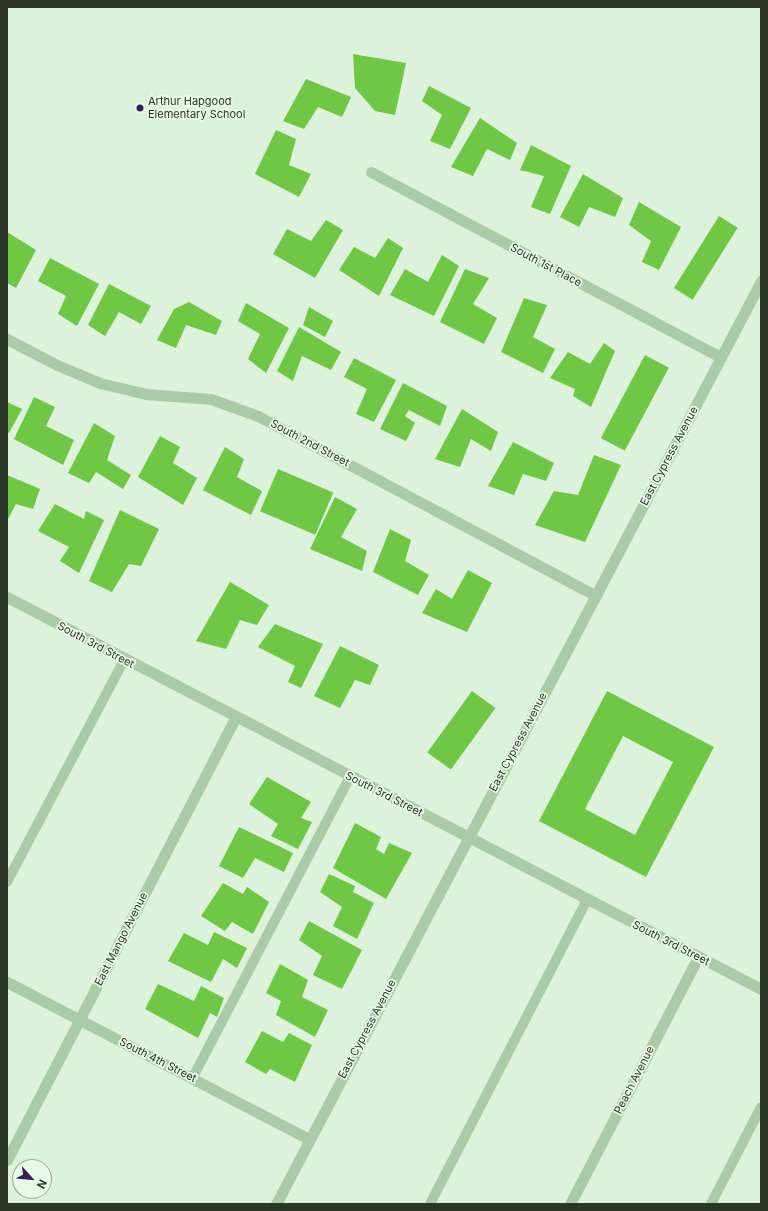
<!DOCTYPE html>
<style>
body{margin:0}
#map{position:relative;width:768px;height:1211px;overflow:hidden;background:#dcf2db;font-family:Inter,sans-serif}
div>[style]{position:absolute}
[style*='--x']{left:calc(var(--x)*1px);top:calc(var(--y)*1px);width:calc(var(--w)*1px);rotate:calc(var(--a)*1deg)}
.building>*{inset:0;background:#70c645;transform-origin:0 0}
.service>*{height:10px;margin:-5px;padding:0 5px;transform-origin:5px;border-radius:5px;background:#abcaa7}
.minor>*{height:11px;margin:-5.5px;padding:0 5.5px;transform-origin:5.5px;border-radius:5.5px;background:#abcaa7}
.tertiary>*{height:11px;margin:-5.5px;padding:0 5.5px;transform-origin:5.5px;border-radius:5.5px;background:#abcaa7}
.dots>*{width:11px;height:11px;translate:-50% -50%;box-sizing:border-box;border:2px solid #e8f9e7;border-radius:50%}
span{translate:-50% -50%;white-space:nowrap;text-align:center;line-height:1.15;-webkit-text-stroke:3.5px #e8f9e7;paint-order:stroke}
.poi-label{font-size:11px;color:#2b3628}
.left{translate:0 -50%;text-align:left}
.street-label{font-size:11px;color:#2b3628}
.frame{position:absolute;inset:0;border:8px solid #2b3628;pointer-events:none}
.north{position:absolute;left:12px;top:1159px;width:40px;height:40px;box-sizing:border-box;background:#e8f9e7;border:1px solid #9cab9b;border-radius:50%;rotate:117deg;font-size:11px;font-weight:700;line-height:16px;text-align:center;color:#2b3628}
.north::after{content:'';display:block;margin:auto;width:14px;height:18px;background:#3a1d58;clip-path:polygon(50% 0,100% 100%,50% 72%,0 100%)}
</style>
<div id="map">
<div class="building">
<i style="clip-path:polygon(353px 54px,406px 63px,395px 115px,375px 111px,355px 88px)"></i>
<i style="clip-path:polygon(306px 79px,351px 97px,342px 117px,318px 107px,304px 129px,283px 121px)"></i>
<i style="clip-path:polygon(429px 86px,471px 108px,450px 149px,430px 141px,442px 115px,422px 101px)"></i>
<i style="clip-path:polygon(480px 118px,517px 143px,510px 160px,487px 149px,473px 176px,451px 167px)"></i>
<i style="clip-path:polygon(276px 130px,296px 139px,289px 165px,311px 174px,299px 197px,255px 174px)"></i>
<i style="clip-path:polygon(531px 145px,571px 166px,550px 214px,531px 207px,544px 176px,520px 170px)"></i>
<i style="clip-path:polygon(583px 174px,623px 198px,615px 217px,589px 207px,579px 227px,560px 217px)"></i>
<i style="clip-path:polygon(639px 202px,681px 227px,659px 270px,642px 262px,651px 241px,629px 225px)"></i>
<i style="left:719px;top:216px;width:22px;height:85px;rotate:32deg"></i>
<i style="clip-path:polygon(326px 220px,343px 230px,315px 278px,273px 254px,287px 229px,311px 241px)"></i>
<i style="clip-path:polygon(7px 232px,36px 250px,16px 288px,7px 283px)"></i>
<i style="clip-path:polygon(388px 238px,403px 248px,379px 296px,339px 270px,354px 247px,375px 258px)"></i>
<i style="clip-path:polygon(442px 255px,459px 266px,434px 316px,390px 295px,405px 269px,428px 282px)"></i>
<i style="clip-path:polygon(50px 258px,99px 284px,77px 326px,58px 314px,66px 296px,38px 281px)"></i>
<i style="clip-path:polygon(465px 269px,489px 278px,473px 304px,497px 318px,484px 344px,440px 322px)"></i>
<i style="clip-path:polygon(109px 284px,151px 306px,141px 324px,119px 312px,105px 336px,88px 325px)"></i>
<i style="clip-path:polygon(524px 298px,547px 305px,533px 337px,555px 349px,543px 373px,501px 352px)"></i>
<i style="clip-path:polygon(189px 302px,222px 321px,216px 335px,186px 325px,176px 348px,157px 340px,174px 309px)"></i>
<i style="clip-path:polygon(246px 303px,289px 328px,266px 373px,248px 359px,260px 334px,238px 321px)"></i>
<i style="clip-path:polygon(309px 307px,333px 321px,325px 337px,303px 325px)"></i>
<i style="clip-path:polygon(299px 327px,341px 352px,331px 370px,302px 356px,293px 381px,277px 371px)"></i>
<i style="clip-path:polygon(604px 343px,615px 351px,591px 407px,573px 396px,575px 389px,550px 378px,568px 352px,590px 364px)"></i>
<i style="left:645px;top:355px;width:27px;height:94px;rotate:28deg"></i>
<i style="clip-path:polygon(354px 358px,396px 380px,374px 422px,356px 414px,367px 389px,344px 377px)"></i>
<i style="clip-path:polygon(403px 383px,447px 406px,440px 426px,409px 410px,405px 416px,415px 423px,406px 441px,380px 429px)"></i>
<i style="clip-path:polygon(34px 397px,55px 407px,46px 426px,74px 440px,63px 465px,14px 439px)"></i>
<i style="clip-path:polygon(7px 402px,22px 409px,9px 433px,7px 432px)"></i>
<i style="clip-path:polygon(462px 409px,498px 432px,491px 451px,471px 439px,460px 467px,435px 459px)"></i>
<i style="clip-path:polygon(94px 423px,115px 436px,107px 460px,131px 475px,123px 489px,96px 472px,89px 483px,68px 473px)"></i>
<i style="clip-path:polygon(160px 436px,180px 447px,173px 463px,197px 478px,183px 505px,138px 477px)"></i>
<i style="clip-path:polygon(513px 442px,554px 463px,546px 481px,523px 474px,514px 495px,488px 486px)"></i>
<i style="clip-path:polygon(225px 447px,244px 459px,237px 477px,262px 491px,251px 515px,203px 490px)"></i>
<i style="clip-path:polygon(594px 455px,621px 465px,585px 542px,535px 525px,554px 491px,578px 495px)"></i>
<i style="left:278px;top:469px;width:60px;height:46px;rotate:23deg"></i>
<i style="clip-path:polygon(7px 475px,40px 489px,33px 509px,16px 504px,7px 521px)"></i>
<i style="clip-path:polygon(335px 497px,357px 509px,341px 537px,367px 551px,362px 571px,310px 549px)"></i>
<i style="clip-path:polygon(55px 504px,84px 519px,86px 511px,104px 520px,79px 573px,60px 561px,69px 547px,38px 531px)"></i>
<i style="clip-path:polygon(120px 510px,159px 529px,141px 566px,129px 564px,112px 592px,89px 581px)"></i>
<i style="clip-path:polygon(390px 529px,411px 540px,405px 561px,429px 575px,418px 595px,373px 572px)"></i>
<i style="clip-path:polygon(468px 570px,492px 583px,467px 632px,422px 613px,436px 589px,452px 599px)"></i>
<i style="clip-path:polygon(230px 582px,269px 605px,257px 625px,240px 620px,226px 649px,196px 641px)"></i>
<i style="clip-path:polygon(275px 624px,323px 644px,301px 688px,288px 682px,295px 666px,258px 647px)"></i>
<i style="clip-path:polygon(340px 646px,379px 665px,370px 685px,355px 680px,340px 708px,314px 696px)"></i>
<i style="left:472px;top:691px;width:29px;height:76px;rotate:36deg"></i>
<i style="clip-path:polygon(evenodd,607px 691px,714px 747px,646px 877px,539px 821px,607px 691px,623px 736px,673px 762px,635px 835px,585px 809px,623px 736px)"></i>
<i style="clip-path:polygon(267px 777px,311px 802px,301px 818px,312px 822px,298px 849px,271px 836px,278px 824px,249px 804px)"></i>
<i style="clip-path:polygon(355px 823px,381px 837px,376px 849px,384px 854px,389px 843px,412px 853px,386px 899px,333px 868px)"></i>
<i style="clip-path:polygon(239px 827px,293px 853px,284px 872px,255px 858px,243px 878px,219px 866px)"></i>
<i style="clip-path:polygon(329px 874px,355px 886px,353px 892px,374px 903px,357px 939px,333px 926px,342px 907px,320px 892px)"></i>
<i style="clip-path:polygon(223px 883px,243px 894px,247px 887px,269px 902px,253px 934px,232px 922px,225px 931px,201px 916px)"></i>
<i style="clip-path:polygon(309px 921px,362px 950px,342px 989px,313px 975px,322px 956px,299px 940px)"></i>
<i style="clip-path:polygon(214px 932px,247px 948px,237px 968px,223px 959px,211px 982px,168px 961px,184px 933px,208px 945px)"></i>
<i style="clip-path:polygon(280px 964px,308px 980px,302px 997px,328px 1010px,315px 1037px,276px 1015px,281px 1001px,266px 993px)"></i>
<i style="clip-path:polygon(158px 984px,194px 1001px,201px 986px,224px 998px,217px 1017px,210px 1013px,198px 1038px,145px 1009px)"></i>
<i style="clip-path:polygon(262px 1031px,283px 1042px,289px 1033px,312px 1045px,295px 1082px,270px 1069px,266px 1074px,245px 1062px)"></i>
</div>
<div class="service">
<i style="--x:7;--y:882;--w:251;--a:-62.2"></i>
<i style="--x:193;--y:1077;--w:339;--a:-62.4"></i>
<i style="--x:430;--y:1204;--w:342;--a:-62.7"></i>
<i style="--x:711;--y:1204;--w:109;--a:-62.7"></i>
</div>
<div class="minor">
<i style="--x:371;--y:172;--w:396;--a:27.9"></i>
<i style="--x:7;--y:339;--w:56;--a:27.5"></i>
<i style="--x:57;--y:365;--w:47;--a:22.7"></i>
<i style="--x:100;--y:383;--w:47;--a:13.4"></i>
<i style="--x:146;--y:394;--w:65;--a:4.4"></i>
<i style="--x:211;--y:399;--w:50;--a:19.9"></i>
<i style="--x:258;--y:416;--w:383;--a:28"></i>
<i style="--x:7;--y:597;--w:850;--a:27.47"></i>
<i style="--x:7;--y:982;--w:340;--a:27.5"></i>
<i style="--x:7;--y:1160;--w:499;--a:-62.7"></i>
<i style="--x:570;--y:1204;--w:278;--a:-62.6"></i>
</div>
<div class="tertiary">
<i style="--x:276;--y:1204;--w:1043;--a:-62.28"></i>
</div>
<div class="dots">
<i style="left:140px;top:108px;background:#3a1d58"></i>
</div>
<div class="poi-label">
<span class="left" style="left:148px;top:108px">Arthur Hapgood<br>Elementary School</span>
</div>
<div class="street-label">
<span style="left:546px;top:265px;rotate:28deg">South 1st Place</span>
<span style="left:310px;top:443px;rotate:28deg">South 2nd Street</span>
<span style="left:669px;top:456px;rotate:-62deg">East Cypress Avenue</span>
<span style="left:96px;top:645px;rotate:28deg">South 3rd Street</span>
<span style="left:518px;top:742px;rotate:-62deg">East Cypress Avenue</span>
<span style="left:384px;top:794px;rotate:27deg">South 3rd Street</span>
<span style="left:121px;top:939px;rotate:-63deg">East Mango Avenue</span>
<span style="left:671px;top:943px;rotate:27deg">South 3rd Street</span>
<span style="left:367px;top:1029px;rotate:-62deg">East Cypress Avenue</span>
<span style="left:158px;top:1060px;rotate:27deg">South 4th Street</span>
<span style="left:634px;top:1080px;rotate:-63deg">Peach Avenue</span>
</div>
<div class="frame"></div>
<div class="north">N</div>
</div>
